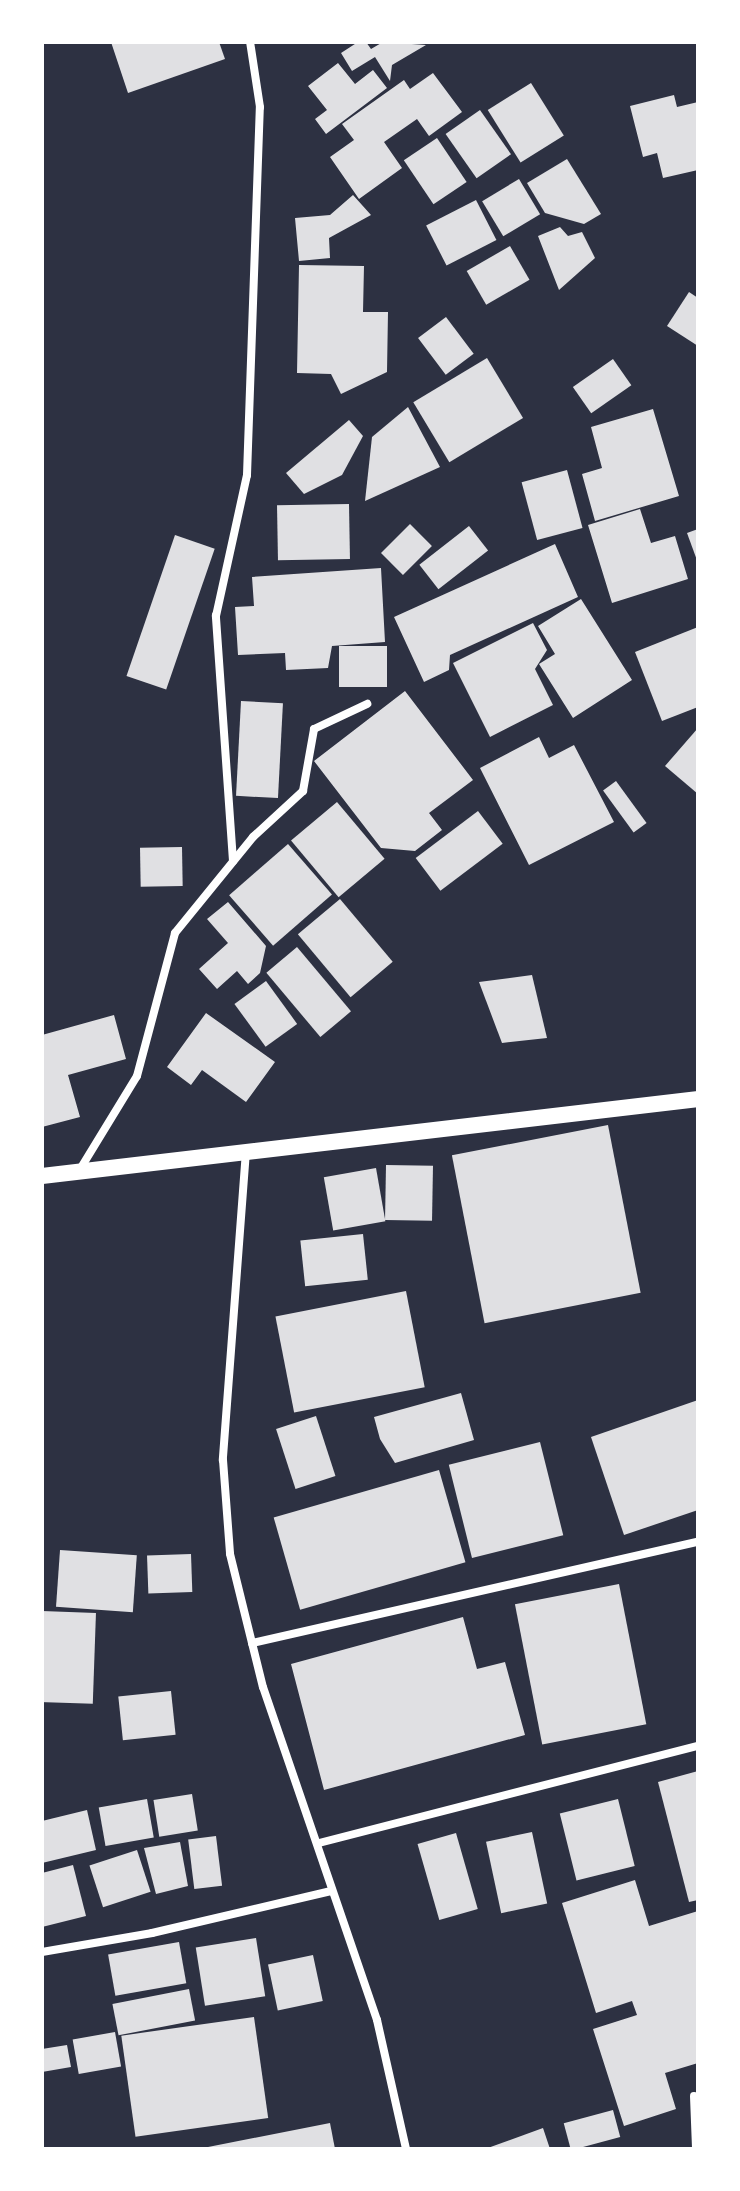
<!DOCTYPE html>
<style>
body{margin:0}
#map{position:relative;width:740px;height:2191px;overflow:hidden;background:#2d3142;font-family:"Open Sans",sans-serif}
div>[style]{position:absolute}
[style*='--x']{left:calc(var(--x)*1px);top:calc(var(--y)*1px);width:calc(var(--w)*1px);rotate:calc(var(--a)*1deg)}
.building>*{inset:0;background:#e0e0e3;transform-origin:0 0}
.minor>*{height:8px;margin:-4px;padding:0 4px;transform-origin:4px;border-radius:4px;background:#fff}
.secondary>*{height:16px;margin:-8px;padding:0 8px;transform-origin:8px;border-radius:8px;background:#fff}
span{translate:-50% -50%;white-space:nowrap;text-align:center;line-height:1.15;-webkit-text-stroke:6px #fff;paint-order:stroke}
.frame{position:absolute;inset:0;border:44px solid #fff;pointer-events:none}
</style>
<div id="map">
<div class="building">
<i style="clip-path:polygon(111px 42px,219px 42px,225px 59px,128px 93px)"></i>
<i style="clip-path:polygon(358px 42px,366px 42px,371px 49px,383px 42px,426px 45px,392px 65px,390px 81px,375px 57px,352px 71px,341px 53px)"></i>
<i style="clip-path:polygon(338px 63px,355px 84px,373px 70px,387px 88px,326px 134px,315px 119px,327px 110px,308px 86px)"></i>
<i style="clip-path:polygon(433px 73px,462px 112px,429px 136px,417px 119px,384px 142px,402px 168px,359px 199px,330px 157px,354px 140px,342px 124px,404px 80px,410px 89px)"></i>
<i style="left:531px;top:83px;width:62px;height:51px;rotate:58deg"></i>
<i style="clip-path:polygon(674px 95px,677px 107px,698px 102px,698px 170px,663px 178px,657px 153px,643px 157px,630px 106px)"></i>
<i style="left:480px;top:110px;width:54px;height:42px;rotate:55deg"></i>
<i style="left:437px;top:138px;width:53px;height:40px;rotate:56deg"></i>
<i style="clip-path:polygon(567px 159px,601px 214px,584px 224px,545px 213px,527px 183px)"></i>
<i style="left:519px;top:179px;width:41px;height:43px;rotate:59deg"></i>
<i style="clip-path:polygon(353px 195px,371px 215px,329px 238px,330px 258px,299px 261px,295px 218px,330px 215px)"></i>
<i style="left:476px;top:200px;width:45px;height:56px;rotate:63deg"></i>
<i style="clip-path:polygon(560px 227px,568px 236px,582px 232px,595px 258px,559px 290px,538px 236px)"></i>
<i style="left:510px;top:246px;width:39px;height:50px;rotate:60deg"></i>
<i style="clip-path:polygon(299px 265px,364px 266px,363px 312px,388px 312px,387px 372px,341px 394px,331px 374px,297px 373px)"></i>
<i style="clip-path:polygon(689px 292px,698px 298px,698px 346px,667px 326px)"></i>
<i style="left:446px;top:317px;width:46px;height:35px;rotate:53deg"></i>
<i style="left:487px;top:358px;width:70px;height:86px;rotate:59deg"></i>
<i style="left:613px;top:359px;width:32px;height:49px;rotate:55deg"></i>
<i style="clip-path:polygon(408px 407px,440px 467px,365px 501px,372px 437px)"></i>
<i style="clip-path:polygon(653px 409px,679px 496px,595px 521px,582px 474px,602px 468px,591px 427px)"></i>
<i style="clip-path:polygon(349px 420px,363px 436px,342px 475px,304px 494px,286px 473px)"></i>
<i style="left:567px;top:470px;width:60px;height:47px;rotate:75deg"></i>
<i style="left:349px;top:504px;width:55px;height:72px;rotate:89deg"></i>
<i style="clip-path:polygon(640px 509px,651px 543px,675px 536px,688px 579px,612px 603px,588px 525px)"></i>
<i style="left:410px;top:524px;width:31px;height:41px;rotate:45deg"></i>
<i style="left:469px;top:526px;width:31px;height:63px;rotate:52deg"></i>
<i style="clip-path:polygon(698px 529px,698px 563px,687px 533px)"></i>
<i style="left:175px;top:535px;width:42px;height:149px;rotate:19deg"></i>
<i style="clip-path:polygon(555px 544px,578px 597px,450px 655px,449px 670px,424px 682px,394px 617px)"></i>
<i style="clip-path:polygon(381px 568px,385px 642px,332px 646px,328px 668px,286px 670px,285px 653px,238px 655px,235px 607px,254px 606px,252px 577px)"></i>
<i style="clip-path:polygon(581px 599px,632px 680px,573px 718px,539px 664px,555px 654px,538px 626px)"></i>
<i style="clip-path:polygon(533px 623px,547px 650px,535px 669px,553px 705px,490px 737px,453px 663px)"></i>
<i style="clip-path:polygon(698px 627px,698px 707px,662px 721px,635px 652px)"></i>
<i style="left:339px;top:646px;width:48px;height:41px"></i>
<i style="clip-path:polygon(405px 691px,473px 780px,429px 813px,442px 830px,415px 851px,381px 848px,314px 761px)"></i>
<i style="left:241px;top:701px;width:42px;height:95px;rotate:3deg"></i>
<i style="clip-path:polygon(698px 728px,698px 794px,665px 766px)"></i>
<i style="clip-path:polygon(539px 737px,549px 758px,574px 745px,614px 822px,529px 865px,480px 768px)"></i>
<i style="left:616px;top:781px;width:52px;height:16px;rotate:54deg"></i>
<i style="left:337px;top:802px;width:74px;height:60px;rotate:50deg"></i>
<i style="left:478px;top:811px;width:41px;height:78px;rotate:53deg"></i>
<i style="left:288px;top:844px;width:67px;height:78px;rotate:49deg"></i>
<i style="left:182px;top:847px;width:39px;height:42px;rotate:89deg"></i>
<i style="left:340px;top:899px;width:82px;height:55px;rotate:50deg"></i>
<i style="clip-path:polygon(228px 902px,266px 946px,260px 973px,248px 984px,237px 971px,217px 989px,199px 969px,228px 943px,207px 919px)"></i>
<i style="left:297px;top:947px;width:84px;height:40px;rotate:50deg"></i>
<i style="clip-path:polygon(532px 975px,547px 1038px,502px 1043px,479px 982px)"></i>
<i style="left:266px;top:981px;width:53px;height:39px;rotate:54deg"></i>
<i style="clip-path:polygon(206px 1013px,275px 1062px,246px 1102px,202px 1070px,191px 1085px,167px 1067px)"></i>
<i style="clip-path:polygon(114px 1015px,126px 1059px,68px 1075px,80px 1117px,42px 1127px,42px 1035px)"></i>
<i style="left:608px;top:1125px;width:171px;height:159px;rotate:79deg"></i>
<i style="left:386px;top:1165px;width:47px;height:55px;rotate:1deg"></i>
<i style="left:376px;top:1168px;width:54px;height:53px;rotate:80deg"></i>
<i style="left:363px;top:1234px;width:46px;height:63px;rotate:84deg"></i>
<i style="left:406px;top:1291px;width:98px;height:133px;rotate:79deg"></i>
<i style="clip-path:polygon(461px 1393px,474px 1440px,395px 1463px,380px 1439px,374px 1417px)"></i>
<i style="clip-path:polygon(698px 1400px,698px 1510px,624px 1535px,591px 1437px)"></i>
<i style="left:316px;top:1416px;width:63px;height:42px;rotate:72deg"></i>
<i style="left:540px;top:1442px;width:96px;height:94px;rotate:76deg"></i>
<i style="left:439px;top:1470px;width:96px;height:172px;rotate:74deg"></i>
<i style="left:60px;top:1550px;width:77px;height:57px;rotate:4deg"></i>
<i style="left:191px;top:1554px;width:38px;height:44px;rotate:88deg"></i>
<i style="left:619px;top:1584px;width:143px;height:106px;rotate:79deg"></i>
<i style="left:42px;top:1611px;width:54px;height:91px;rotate:2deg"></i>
<i style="clip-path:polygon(463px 1617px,477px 1669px,505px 1662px,525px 1735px,324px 1790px,291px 1664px)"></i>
<i style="left:171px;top:1691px;width:44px;height:53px;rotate:84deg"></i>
<i style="clip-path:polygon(698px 1771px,698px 1900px,689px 1902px,658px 1782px)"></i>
<i style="left:192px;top:1794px;width:37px;height:39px;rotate:81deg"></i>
<i style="left:147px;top:1799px;width:39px;height:49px;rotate:80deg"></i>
<i style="left:618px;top:1799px;width:69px;height:60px;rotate:76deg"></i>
<i style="clip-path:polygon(87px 1810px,96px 1850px,42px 1863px,42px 1821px)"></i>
<i style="left:532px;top:1832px;width:73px;height:47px;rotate:78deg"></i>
<i style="left:456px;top:1833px;width:79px;height:40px;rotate:74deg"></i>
<i style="left:216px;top:1836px;width:50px;height:28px;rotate:83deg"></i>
<i style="clip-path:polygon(180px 1842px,188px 1886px,156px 1894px,144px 1848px)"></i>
<i style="left:137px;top:1850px;width:44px;height:50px;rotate:72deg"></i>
<i style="clip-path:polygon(73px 1865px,86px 1916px,42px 1927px,42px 1873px)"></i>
<i style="clip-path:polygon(635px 1880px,649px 1926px,698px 1911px,698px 2063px,665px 2073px,676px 2109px,624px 2126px,593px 2029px,637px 2015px,632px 2001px,596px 2013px,562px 1903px)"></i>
<i style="left:256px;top:1938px;width:59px;height:61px;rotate:81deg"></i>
<i style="left:179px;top:1942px;width:42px;height:72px;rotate:80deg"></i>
<i style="left:313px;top:1955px;width:47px;height:46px;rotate:78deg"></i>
<i style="left:189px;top:1989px;width:32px;height:78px;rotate:79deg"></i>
<i style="left:254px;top:2017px;width:102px;height:134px;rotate:82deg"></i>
<i style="left:115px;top:2032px;width:35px;height:43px;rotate:80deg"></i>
<i style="clip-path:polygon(67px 2045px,71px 2067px,42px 2072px,42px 2049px)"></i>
<i style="left:613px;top:2110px;width:28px;height:51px;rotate:75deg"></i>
<i style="clip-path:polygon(330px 2123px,335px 2149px,203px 2149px,203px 2148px)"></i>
<i style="clip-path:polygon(543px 2128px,550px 2149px,485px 2149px)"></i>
</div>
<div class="minor">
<i style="--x:233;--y:861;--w:246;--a:-94"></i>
<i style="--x:216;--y:616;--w:144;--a:-77.6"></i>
<i style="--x:247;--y:475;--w:368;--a:-88"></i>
<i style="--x:260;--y:107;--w:66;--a:-98.7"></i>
<i style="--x:246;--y:1151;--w:310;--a:94.3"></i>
<i style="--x:223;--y:1460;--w:94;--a:85.7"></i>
<i style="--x:230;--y:1554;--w:137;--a:76.1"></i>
<i style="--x:263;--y:1687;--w:352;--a:71.1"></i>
<i style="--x:377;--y:2020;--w:132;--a:77.3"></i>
<i style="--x:79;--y:1171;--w:111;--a:-58.6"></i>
<i style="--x:137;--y:1076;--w:148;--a:-75.1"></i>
<i style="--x:175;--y:933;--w:124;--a:-50.9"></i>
<i style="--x:253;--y:837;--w:68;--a:-42.6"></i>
<i style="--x:303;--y:791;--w:63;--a:-79.9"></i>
<i style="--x:314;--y:729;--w:59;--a:-25.3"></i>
<i style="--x:252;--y:1643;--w:457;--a:-12.8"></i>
<i style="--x:319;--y:1843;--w:391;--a:-14.4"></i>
<i style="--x:42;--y:1952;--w:112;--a:-9.8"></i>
<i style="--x:152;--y:1933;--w:184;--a:-13.2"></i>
<i style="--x:694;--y:2096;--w:53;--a:87.8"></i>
</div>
<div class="secondary">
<i style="--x:42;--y:1176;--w:661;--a:-6.69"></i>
</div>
<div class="frame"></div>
</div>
